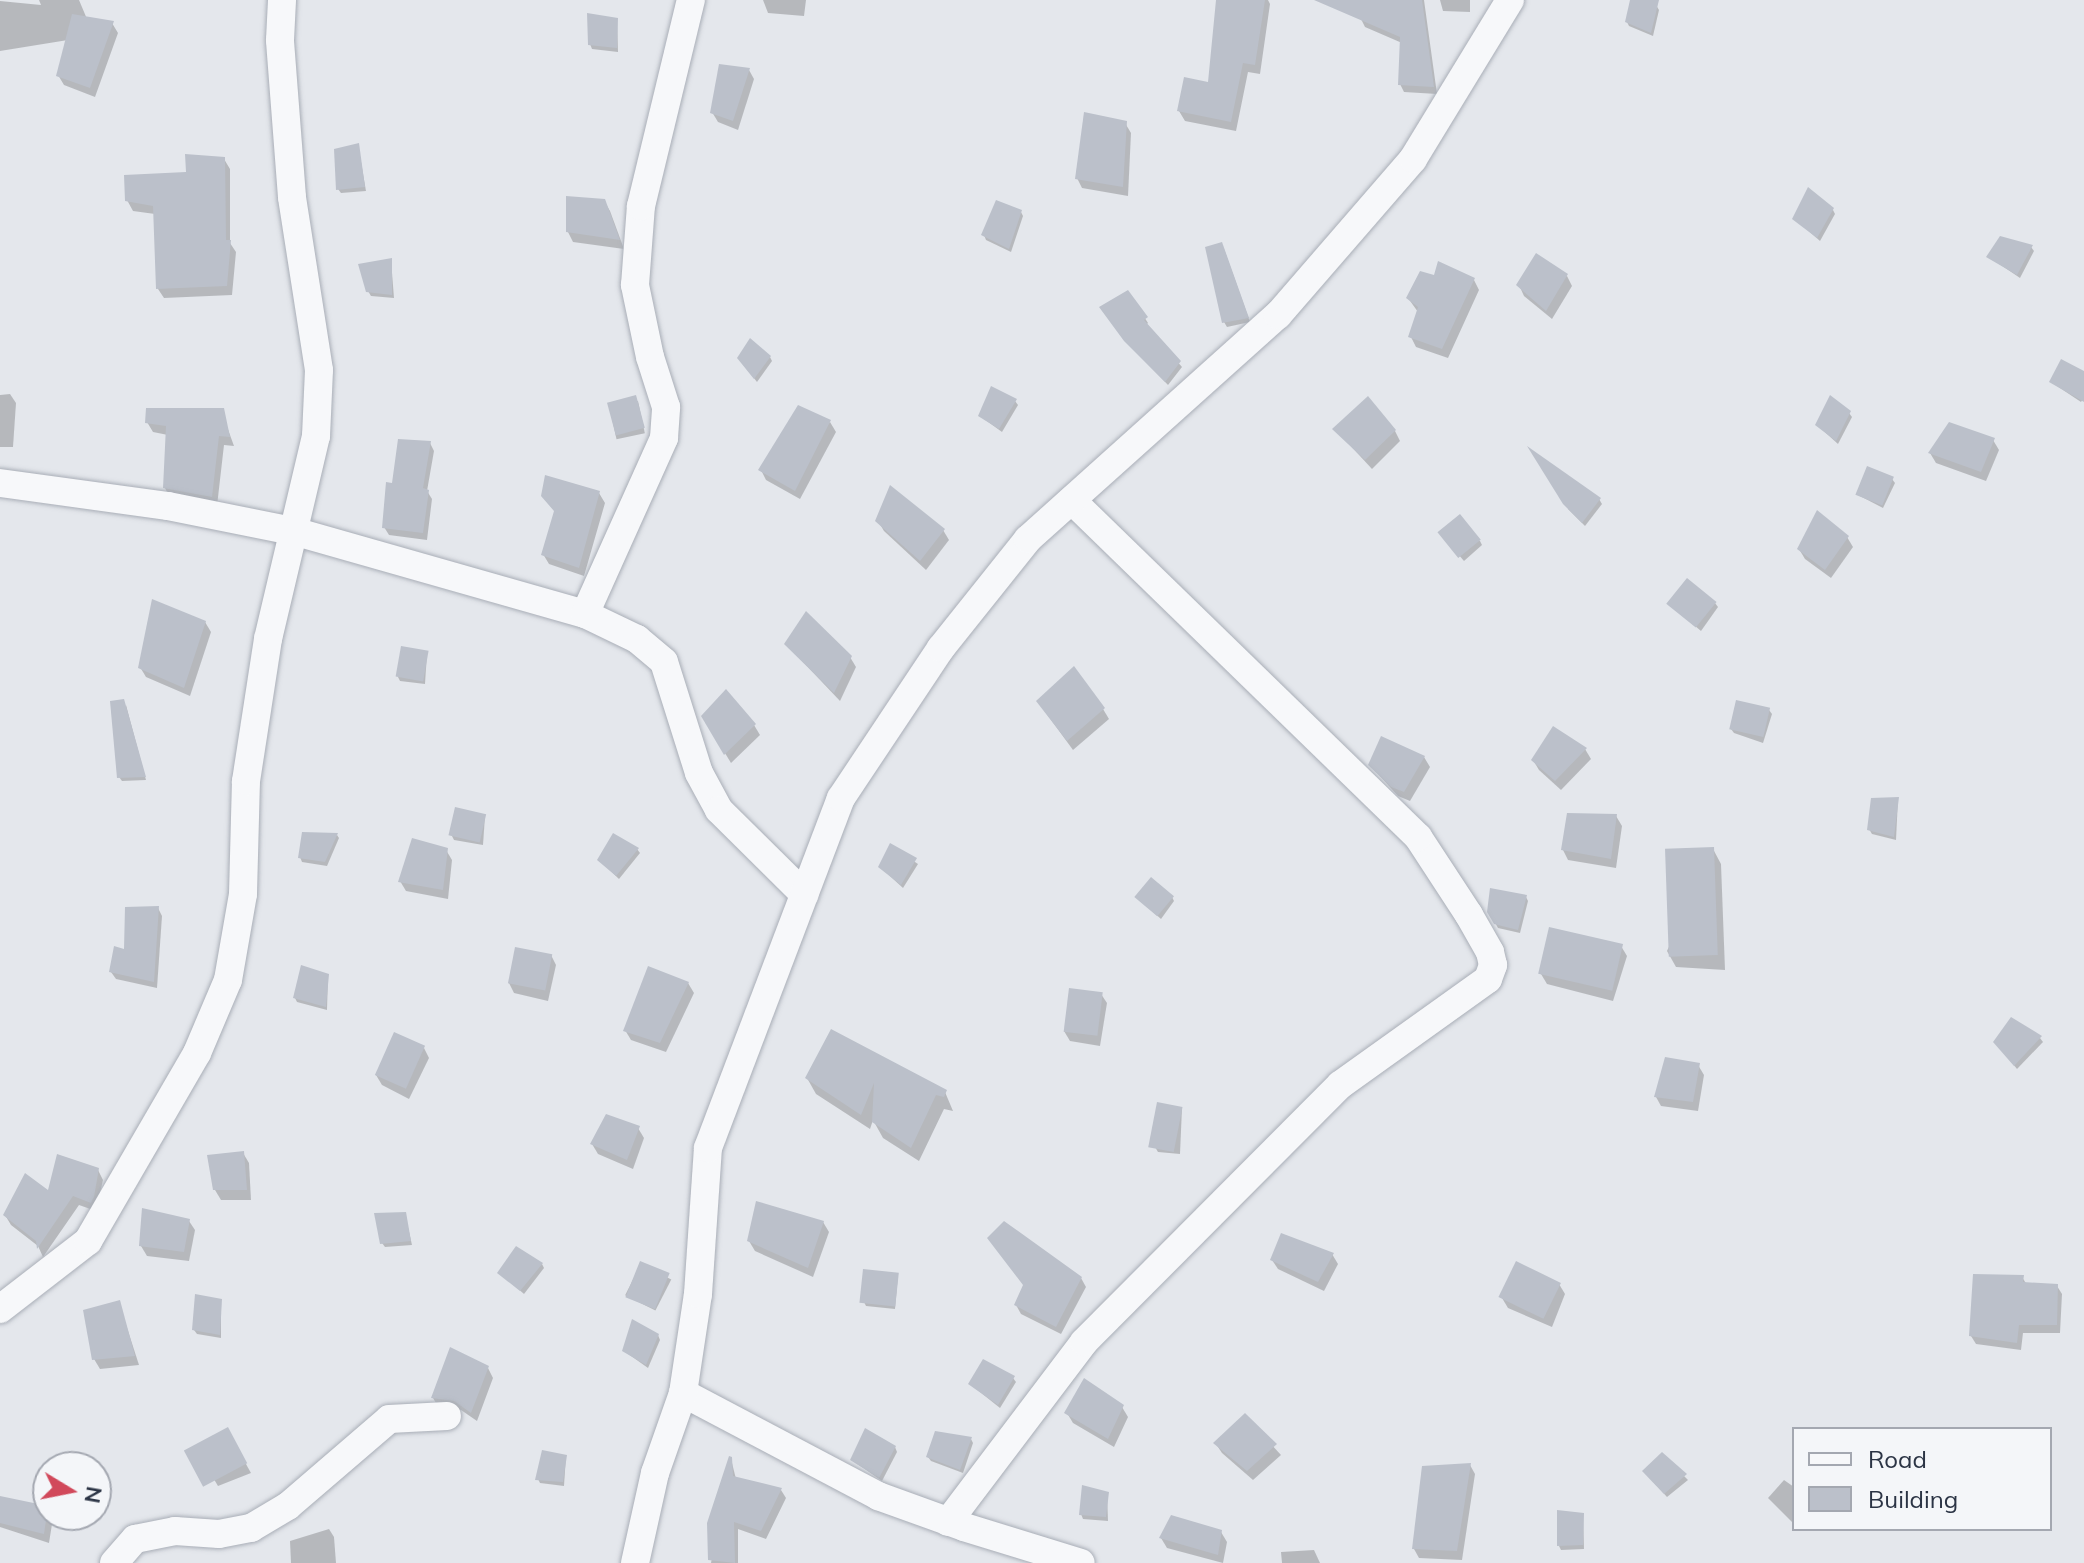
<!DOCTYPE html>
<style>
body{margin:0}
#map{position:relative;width:2084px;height:1563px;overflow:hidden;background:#e4e7ec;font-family:Mulish,sans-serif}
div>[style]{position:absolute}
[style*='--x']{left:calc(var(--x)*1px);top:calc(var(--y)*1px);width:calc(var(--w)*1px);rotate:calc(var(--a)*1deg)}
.shadow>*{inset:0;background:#0003;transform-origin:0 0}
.building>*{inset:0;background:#bbc0ca;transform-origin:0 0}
.roads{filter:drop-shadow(0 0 2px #a9aeb7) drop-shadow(0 0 2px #a9aeb7)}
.street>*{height:28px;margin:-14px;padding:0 14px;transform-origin:14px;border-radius:14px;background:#f7f8fa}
span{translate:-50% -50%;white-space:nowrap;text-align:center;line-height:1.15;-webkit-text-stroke:6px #f4f6f9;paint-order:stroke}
.legend{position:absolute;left:1792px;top:1427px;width:260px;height:104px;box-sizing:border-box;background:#f4f6f9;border:2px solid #a4a8b1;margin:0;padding:10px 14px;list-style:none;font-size:24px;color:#2b3445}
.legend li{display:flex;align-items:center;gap:16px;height:40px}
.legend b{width:40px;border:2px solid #a4a8b1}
.north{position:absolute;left:32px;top:1451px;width:80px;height:80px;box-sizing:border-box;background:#f4f6f9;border:2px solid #a4a8b1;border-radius:50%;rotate:100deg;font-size:22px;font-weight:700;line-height:32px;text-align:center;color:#2b3445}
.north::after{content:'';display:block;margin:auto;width:28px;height:36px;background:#d1495b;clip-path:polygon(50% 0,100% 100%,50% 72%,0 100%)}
</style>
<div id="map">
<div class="shadow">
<i style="clip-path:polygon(39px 0,79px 0,87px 19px,112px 23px,118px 33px,95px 97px,64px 85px,58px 75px,68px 40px,0 51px,0 1px,41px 5px)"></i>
<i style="clip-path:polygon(763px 0,806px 0,804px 16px,768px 13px)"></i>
<i style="clip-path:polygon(1218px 0,1268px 0,1270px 4px,1260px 74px,1248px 72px,1236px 131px,1185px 121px,1179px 111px,1209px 85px)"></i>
<i style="clip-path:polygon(1367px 0,1424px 0,1437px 94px,1404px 92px,1400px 84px,1402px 43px,1365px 27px,1361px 19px)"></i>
<i style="clip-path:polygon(1440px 0,1470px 0,1470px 12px,1443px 11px)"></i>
<i style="clip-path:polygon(1632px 0,1656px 5px,1659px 10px,1653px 36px,1629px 26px,1627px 22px)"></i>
<i style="clip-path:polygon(617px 20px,618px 52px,592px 49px,590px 44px)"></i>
<i style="clip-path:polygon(749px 70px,754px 79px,738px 130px,718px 122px,712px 112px)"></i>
<i style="clip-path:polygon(1125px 123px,1131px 133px,1128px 196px,1082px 188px,1077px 178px)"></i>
<i style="clip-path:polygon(358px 145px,366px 191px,341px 193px,338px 189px)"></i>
<i style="clip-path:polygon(224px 159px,230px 169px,230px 243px,236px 252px,232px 295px,164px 298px,158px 289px,155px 214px,133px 211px,127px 200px)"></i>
<i style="clip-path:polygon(604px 201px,610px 211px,624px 249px,573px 242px,568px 232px)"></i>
<i style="clip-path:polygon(1833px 210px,1835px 214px,1820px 241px,1795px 219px)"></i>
<i style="clip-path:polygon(1021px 212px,1023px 216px,1011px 252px,986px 240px,984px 235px)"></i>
<i style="clip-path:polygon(2031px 247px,2034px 251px,2020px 278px,1989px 257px)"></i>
<i style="clip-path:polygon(1224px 249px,1250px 322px,1227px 327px,1224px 322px)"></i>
<i style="clip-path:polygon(391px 260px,394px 298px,371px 296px,368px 291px)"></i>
<i style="clip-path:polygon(1567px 276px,1572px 286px,1552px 319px,1524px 296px,1519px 285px)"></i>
<i style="clip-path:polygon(1435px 277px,1474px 280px,1479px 290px,1448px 358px,1416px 347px,1411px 337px,1418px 312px,1408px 298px)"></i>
<i style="clip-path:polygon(1128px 292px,1148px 323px,1146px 325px,1182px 367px,1168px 385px,1129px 345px)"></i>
<i style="clip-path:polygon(770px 357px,772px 361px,757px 382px,742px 363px)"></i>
<i style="clip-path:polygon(2084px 372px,2084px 397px,2081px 402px,2051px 382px)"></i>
<i style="clip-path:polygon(10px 394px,16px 403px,13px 447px,0 447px,0 395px)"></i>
<i style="left:638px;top:401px;width:33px;height:29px;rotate:78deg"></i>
<i style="clip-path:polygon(1015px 401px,1018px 405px,1002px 432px,980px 416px)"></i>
<i style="clip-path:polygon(221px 410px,234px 446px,224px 445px,217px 506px,170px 498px,165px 488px,168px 435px,153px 432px,147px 422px)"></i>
<i style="clip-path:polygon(1849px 413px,1852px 417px,1838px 444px,1817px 425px)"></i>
<i style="clip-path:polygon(830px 422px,836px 432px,800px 499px,766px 480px,761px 470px)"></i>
<i style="clip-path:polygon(1335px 429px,1395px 431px,1400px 441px,1372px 469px)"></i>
<i style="clip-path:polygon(1993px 440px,1999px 450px,1986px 481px,1936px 463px,1930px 453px)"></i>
<i style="clip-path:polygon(430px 443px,434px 451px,427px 491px,432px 499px,427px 540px,389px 535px,384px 527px,394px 485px)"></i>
<i style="clip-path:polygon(1892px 479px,1895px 483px,1883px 508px,1858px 495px)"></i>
<i style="clip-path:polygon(599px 493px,605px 503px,584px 576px,549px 564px,543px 554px,556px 513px,543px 496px)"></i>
<i style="clip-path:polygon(1599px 499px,1602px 504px,1585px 526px,1568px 509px)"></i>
<i style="clip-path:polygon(878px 521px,943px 530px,949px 540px,926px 570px,884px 531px)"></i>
<i style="clip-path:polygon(1847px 537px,1853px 547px,1831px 578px,1805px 559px,1799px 549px)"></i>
<i style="clip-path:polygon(1445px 539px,1480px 541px,1482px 545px,1464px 561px)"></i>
<i style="clip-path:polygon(1715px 603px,1718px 607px,1701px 631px,1670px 605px)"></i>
<i style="clip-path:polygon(205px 622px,211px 632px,190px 696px,146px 677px,140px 667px)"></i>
<i style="clip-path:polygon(786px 644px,850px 657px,856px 667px,840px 701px)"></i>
<i style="clip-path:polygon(427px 653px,425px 684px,400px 681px,398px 677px)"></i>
<i style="clip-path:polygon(1038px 702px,1103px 709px,1109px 719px,1073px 750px)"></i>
<i style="clip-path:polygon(126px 705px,146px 780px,122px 781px,119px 777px)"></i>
<i style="clip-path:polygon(1769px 710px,1772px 714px,1763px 743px,1734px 733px,1731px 729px)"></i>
<i style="clip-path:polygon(703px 717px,754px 725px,760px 735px,731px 763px)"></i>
<i style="clip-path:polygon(1585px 749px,1591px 759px,1561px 790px,1539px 770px,1533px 760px)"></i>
<i style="clip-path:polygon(1424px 757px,1430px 767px,1410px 801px,1398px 796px,1370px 765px)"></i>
<i style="clip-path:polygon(1898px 799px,1896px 840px,1872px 834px,1869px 829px)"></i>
<i style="clip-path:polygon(485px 816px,483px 845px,454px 840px,452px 836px)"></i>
<i style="clip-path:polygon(1616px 816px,1622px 826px,1616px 868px,1568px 860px,1563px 850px)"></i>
<i style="clip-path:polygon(337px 835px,339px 838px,327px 866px,302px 862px,300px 857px)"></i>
<i style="clip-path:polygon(891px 846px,918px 864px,903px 888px,880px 867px)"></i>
<i style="clip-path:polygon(637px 849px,640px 853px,619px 879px,599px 860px)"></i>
<i style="clip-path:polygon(1713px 849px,1721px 864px,1725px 970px,1676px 967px,1667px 951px)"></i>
<i style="clip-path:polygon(446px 850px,452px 860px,448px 899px,406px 891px,400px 881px)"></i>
<i style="clip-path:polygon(1136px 897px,1172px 897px,1174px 901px,1161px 919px)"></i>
<i style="clip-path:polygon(1526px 897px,1528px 901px,1520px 933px,1498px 928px,1489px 912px)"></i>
<i style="clip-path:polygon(158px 908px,162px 916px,157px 988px,116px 979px,111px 972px)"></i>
<i style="clip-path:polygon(1621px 946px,1627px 956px,1613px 1001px,1547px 984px,1541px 974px)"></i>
<i style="clip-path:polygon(551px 955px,556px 965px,548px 1001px,514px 993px,509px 983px)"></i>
<i style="clip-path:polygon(328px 976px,327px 1010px,297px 1002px,295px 998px)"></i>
<i style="clip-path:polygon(688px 983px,694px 993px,666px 1052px,631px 1040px,625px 1030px)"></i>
<i style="clip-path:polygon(1101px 994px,1107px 1003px,1100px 1046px,1070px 1041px,1064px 1031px)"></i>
<i style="clip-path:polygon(832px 1032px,945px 1092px,953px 1111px,944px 1109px,919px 1161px,883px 1138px,873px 1120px,870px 1129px,816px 1094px,807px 1078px)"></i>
<i style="clip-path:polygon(2040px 1038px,2043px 1042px,2017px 1069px,1998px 1046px)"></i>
<i style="clip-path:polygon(424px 1048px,429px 1058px,409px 1099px,382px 1085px,376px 1075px)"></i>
<i style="clip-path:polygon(1698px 1065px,1704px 1075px,1698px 1111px,1661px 1106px,1656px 1097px)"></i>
<i style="clip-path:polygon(1182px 1108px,1180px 1154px,1158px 1152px,1155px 1147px)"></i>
<i style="clip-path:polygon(638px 1128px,644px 1138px,633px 1169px,598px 1154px,592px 1144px)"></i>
<i style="clip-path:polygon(243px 1153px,249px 1163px,251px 1200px,221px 1200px,215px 1190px)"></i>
<i style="clip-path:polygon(98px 1170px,103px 1180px,96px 1211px,79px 1205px,43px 1257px,38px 1246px,11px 1225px,5px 1215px)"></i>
<i style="clip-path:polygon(405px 1214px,412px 1245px,385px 1247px,382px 1243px)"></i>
<i style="clip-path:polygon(189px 1221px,195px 1230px,189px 1261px,147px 1256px,141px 1246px)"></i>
<i style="clip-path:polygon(823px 1222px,829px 1232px,813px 1277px,755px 1251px,749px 1241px)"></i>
<i style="clip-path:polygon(1332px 1254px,1338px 1264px,1324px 1291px,1278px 1269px,1272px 1260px)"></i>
<i style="clip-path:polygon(542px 1264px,544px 1268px,524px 1294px,500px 1273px)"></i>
<i style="left:641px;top:1264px;width:34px;height:35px;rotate:27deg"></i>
<i style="clip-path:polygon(898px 1275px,895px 1309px,866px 1306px,864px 1302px)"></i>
<i style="clip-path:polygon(2022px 1277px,2027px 1285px,2057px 1286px,2062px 1294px,2060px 1333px,2023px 1333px,2021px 1350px,1976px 1344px,1971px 1336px)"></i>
<i style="clip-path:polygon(1081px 1278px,1086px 1287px,1061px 1334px,1021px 1314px,1016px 1305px,1025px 1287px)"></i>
<i style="clip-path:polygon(1559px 1284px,1565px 1294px,1552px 1327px,1508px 1308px,1502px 1298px)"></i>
<i style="clip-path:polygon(221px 1301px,221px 1338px,197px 1334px,194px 1330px)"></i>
<i style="clip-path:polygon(119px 1303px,139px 1365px,100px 1369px,94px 1359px)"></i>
<i style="clip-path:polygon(658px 1335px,660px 1340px,648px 1368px,624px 1351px)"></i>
<i style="clip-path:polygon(488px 1368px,493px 1378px,477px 1421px,461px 1410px,439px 1408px,433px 1398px)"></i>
<i style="clip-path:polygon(1013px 1378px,1016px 1382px,1000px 1408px,970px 1384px)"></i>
<i style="clip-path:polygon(1122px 1407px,1128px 1417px,1114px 1447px,1073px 1423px,1067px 1413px)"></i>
<i style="clip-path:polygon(1245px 1416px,1281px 1455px,1253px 1480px,1222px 1453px,1216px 1444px)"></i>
<i style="clip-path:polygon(227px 1430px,251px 1473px,218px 1486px,212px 1476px)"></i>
<i style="clip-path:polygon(971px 1439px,973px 1443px,963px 1473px,931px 1461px,928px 1457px)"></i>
<i style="clip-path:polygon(895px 1447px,897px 1452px,882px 1481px,852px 1460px)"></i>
<i style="clip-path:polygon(1662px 1454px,1688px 1480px,1667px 1497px,1647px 1475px)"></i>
<i style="clip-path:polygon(566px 1456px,564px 1486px,540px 1483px,538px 1479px)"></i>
<i style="clip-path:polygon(731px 1459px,736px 1479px,781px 1490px,786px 1498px,766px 1539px,738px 1529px,738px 1563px,711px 1563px)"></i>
<i style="clip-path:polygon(1470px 1465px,1475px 1474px,1462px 1560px,1419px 1558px,1414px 1549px)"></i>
<i style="clip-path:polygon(1784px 1480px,1794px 1487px,1794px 1524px,1768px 1498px)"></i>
<i style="clip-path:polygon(1107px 1493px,1108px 1521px,1083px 1519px,1081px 1514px)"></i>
<i style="clip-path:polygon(48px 1508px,48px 1515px,53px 1518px,49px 1543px,0 1527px,0 1510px)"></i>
<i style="clip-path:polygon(1583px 1515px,1584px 1549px,1561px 1550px,1559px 1546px)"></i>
<i style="clip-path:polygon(329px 1529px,334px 1537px,336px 1563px,291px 1563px,290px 1541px)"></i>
<i style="clip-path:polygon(1221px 1532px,1227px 1542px,1223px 1563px,1167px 1548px,1161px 1538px)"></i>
<i style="clip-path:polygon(1314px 1550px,1320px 1563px,1282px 1563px,1281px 1552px)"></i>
</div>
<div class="building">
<i style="clip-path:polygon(1216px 0,1265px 0,1255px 65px,1243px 63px,1231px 122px,1177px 111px,1184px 77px,1208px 82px)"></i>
<i style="clip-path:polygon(1314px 0,1422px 0,1434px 87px,1398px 85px,1400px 37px)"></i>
<i style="clip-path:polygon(1630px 0,1659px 0,1651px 33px,1625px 22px)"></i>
<i style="clip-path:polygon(587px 13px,618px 18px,617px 48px,588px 45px)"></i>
<i style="clip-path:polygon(72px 14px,114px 21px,90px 88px,56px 76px)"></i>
<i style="clip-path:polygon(719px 64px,750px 68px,733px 121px,710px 113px)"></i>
<i style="clip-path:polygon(1084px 112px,1127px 121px,1123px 187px,1075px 179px)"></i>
<i style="clip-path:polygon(359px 143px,365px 187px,336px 190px,334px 149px)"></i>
<i style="clip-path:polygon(185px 154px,225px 157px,226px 240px,231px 240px,227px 286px,156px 289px,153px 206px,125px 201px,124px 175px,186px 172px)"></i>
<i style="clip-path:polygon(1808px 187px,1834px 208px,1817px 238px,1792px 219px)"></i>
<i style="clip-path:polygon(566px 196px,605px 199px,620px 240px,566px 232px)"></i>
<i style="clip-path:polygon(996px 200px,1022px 210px,1009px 249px,981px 235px)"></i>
<i style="clip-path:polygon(2000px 236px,2033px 245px,2017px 275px,1986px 257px)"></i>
<i style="clip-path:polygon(1222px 242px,1249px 318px,1222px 323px,1205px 247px)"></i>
<i style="clip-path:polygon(1536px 253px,1568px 274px,1546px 311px,1516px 285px)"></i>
<i style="clip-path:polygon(392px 258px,392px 295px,366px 292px,358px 264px)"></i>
<i style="clip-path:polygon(1438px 261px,1475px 278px,1442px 349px,1408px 337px,1418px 307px,1406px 298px,1420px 271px,1434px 275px)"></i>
<i style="clip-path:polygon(1128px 290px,1148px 317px,1144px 320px,1181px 361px,1165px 382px,1124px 341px,1099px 307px)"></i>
<i style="clip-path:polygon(750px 338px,771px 356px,754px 379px,737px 358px)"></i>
<i style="clip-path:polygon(2061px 359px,2084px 371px,2084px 402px,2049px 382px)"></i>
<i style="clip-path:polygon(991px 386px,1017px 399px,999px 429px,978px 416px)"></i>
<i style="left:636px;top:395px;width:34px;height:30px;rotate:75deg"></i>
<i style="clip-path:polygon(1830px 395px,1851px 411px,1836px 441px,1815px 425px)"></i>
<i style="clip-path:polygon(1368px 396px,1396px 430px,1365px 460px,1332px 429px)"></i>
<i style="clip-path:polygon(798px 405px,831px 420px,795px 491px,758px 470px)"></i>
<i style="clip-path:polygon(146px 408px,224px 408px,230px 437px,219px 436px,212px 497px,163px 488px,166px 426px,145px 423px)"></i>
<i style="clip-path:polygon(1949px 422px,1995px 438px,1981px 472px,1928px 453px)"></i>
<i style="clip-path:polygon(398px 439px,431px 441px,423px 488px,429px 490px,423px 533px,382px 528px,386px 482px,392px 483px)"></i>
<i style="clip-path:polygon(1527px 446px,1601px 498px,1582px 523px,1563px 504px)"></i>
<i style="left:1867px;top:466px;width:29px;height:31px;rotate:22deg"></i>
<i style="clip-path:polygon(545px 475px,600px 491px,579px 568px,541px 555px,554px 511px,541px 496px)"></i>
<i style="clip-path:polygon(890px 485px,945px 529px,920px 561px,875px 521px)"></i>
<i style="clip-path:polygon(1817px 510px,1849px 536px,1825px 570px,1797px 549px)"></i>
<i style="left:1460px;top:514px;width:33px;height:29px;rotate:51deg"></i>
<i style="left:1687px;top:578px;width:38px;height:33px;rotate:39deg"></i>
<i style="clip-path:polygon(152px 599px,206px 621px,184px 688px,138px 668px)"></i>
<i style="clip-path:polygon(806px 611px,852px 656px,834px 693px,784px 644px)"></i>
<i style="left:401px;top:646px;width:28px;height:31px;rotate:10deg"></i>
<i style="clip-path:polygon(1074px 666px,1105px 708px,1067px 741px,1036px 701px)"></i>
<i style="clip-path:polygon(726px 689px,756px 724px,724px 755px,701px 716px)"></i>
<i style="clip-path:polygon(124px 699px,146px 777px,117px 778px,110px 701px)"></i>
<i style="left:1736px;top:700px;width:35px;height:30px;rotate:13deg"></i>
<i style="clip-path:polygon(1553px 726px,1587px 748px,1555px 781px,1531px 760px)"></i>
<i style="clip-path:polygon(1381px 736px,1425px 756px,1404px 792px,1391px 787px,1368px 765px)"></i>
<i style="clip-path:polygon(1899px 797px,1894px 837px,1867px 830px,1871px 798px)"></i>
<i style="left:455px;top:807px;width:32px;height:29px;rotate:13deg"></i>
<i style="clip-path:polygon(1567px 813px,1617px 814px,1611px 859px,1561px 850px)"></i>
<i style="clip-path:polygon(302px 832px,338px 833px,325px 862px,298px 858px)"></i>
<i style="clip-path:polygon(613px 833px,639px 848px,616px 876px,597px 860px)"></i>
<i style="clip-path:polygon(412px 838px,448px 848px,443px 890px,398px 882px)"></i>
<i style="clip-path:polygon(890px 843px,917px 858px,901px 885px,878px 867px)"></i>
<i style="left:1714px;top:847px;width:108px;height:49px;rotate:88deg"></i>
<i style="left:1151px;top:877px;width:30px;height:26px;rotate:40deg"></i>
<i style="clip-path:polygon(1490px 888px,1527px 895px,1518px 930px,1494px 924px,1487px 912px)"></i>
<i style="clip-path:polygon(159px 906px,154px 982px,109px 972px,114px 946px,124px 949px,125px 907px)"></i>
<i style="left:1549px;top:927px;width:76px;height:48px;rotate:13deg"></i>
<i style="left:515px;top:947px;width:38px;height:37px;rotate:11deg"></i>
<i style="clip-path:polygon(301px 965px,329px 974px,326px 1007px,293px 998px)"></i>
<i style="clip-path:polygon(648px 966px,689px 982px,660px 1043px,623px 1031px)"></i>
<i style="left:1069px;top:988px;width:34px;height:44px;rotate:7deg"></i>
<i style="clip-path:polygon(2011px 1017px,2042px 1036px,2014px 1066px,1993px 1042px)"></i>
<i style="clip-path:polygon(831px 1029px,947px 1090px,944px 1097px,936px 1095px,911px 1148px,872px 1122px,874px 1083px,861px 1115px,805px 1078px)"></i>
<i style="left:394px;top:1032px;width:34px;height:47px;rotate:24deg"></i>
<i style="clip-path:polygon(1665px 1057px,1700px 1063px,1693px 1102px,1654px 1097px)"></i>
<i style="left:1157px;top:1102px;width:26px;height:46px;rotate:11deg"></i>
<i style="clip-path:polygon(606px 1114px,640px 1126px,627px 1160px,590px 1144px)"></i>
<i style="clip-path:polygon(244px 1151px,247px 1190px,213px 1190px,207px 1155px)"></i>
<i style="clip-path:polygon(57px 1154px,99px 1168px,94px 1197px,91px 1203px,73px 1196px,37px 1249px,36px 1241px,3px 1215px,25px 1173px,48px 1190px)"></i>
<i style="clip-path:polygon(756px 1201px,824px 1221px,808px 1268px,747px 1241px)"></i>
<i style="clip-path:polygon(142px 1208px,190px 1219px,184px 1252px,139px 1246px)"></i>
<i style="clip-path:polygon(406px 1212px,411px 1241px,380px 1244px,374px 1213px)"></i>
<i style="clip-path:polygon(1004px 1221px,1082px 1277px,1056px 1327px,1014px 1305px,1023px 1285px,987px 1238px)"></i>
<i style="clip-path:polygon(1281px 1233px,1334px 1253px,1318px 1282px,1270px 1260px)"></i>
<i style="clip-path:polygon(516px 1246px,543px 1263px,520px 1291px,497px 1273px)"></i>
<i style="left:640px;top:1261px;width:32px;height:39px;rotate:22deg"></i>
<i style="left:1516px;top:1261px;width:50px;height:40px;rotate:26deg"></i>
<i style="left:863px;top:1269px;width:36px;height:34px;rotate:6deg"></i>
<i style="clip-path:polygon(1973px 1274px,2024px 1275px,2023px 1282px,2058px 1284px,2057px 1325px,2019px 1325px,2017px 1343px,1969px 1336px)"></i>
<i style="clip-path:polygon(195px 1294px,222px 1299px,220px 1335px,192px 1330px)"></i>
<i style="clip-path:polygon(120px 1300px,135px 1356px,92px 1360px,83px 1310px)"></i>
<i style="clip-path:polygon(632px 1319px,659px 1334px,646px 1365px,622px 1351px)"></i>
<i style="clip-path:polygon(450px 1347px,489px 1366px,471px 1413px,454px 1401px,431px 1398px)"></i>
<i style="clip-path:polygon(983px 1359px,1015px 1376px,998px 1405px,968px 1384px)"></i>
<i style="clip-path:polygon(1084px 1378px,1124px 1405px,1108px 1439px,1064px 1413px)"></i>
<i style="clip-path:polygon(1245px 1413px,1277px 1444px,1247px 1471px,1213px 1443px)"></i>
<i style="left:228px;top:1427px;width:41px;height:50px;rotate:62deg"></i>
<i style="clip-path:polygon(865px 1428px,896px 1446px,879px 1478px,850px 1460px)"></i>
<i style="clip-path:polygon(935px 1431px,972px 1437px,960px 1470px,926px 1457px)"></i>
<i style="clip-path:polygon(542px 1450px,567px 1455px,563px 1482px,535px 1480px)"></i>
<i style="clip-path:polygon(1662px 1452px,1687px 1474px,1664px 1494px,1642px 1471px)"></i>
<i style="clip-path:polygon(729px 1456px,732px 1457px,733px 1476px,782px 1488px,761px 1531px,734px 1522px,735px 1563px,708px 1560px,707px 1523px)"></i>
<i style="clip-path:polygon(1471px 1463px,1457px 1551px,1412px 1549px,1422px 1466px)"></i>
<i style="clip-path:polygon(1082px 1485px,1109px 1492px,1106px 1517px,1079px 1515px)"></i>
<i style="clip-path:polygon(0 1496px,48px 1506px,44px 1534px,0 1523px)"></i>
<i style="clip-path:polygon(1557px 1510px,1584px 1513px,1583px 1545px,1557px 1546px)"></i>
<i style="clip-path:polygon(1171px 1515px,1222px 1530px,1218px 1555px,1159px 1538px)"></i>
</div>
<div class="roads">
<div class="street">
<i style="--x:0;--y:483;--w:170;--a:7.8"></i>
<i style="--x:168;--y:506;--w:132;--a:11.4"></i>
<i style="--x:297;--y:532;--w:299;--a:15.9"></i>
<i style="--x:585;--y:614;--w:58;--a:25.7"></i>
<i style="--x:637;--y:639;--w:35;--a:40"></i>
<i style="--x:664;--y:662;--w:116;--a:72.5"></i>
<i style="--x:699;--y:773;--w:42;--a:61.6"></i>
<i style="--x:719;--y:810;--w:120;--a:44.7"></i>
<i style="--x:585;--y:614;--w:193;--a:-65.8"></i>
<i style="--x:664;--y:438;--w:31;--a:-86"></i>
<i style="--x:666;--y:407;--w:52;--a:-107.7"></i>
<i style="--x:650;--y:357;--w:74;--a:-101.8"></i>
<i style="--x:635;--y:285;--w:79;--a:-85.7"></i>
<i style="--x:641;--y:206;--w:212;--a:-76.4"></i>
<i style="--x:0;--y:1309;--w:111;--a:-37.7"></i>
<i style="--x:88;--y:1241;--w:217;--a:-59.9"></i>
<i style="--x:197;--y:1053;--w:79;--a:-67"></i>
<i style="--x:228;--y:980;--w:87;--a:-80.1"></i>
<i style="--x:243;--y:894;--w:113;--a:-88.5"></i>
<i style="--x:246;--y:781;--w:144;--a:-81.2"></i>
<i style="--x:268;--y:639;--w:209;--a:-76.7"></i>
<i style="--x:316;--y:436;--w:66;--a:-87.4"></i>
<i style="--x:319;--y:370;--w:175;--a:-98.9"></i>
<i style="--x:292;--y:197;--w:157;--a:-94.4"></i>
<i style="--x:280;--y:40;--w:40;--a:-87.1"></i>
<i style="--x:683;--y:1393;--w:221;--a:27.8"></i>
<i style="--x:878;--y:1496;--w:91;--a:19.8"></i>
<i style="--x:964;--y:1527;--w:122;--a:17.1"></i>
<i style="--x:948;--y:1522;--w:226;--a:-52.9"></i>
<i style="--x:1084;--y:1342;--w:363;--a:-45.1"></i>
<i style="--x:1340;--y:1085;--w:182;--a:-35.6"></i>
<i style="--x:1488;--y:979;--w:15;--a:-70"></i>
<i style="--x:1493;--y:965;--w:13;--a:-103"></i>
<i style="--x:1490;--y:952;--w:43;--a:-119.6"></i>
<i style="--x:1469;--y:915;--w:93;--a:-123.2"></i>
<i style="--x:1418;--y:837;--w:483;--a:-135.8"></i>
<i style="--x:114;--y:1563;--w:32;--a:-49"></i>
<i style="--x:135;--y:1539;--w:41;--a:-11.3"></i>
<i style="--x:175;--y:1531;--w:44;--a:3.9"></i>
<i style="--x:219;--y:1534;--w:33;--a:-11"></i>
<i style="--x:251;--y:1528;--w:43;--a:-30.7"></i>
<i style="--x:288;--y:1506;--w:133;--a:-40.7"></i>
<i style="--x:389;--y:1419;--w:58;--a:-3"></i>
<i style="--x:635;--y:1563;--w:92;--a:-77.5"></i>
<i style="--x:655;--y:1473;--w:85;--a:-70.7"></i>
<i style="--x:683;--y:1393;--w:100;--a:-81.4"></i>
<i style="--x:698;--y:1294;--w:146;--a:-86.1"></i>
<i style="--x:708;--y:1148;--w:374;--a:-69.2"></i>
<i style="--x:841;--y:798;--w:180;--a:-56.3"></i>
<i style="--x:941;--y:648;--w:139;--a:-51.4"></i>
<i style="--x:1028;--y:539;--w:336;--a:-41.9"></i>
<i style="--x:1278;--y:315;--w:206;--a:-49.1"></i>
<i style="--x:1413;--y:159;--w:186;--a:-58.6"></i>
</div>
</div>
<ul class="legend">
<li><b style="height:10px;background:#f7f8fa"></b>Road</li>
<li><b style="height:22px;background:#bbc0ca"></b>Building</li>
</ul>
<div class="north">N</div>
</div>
